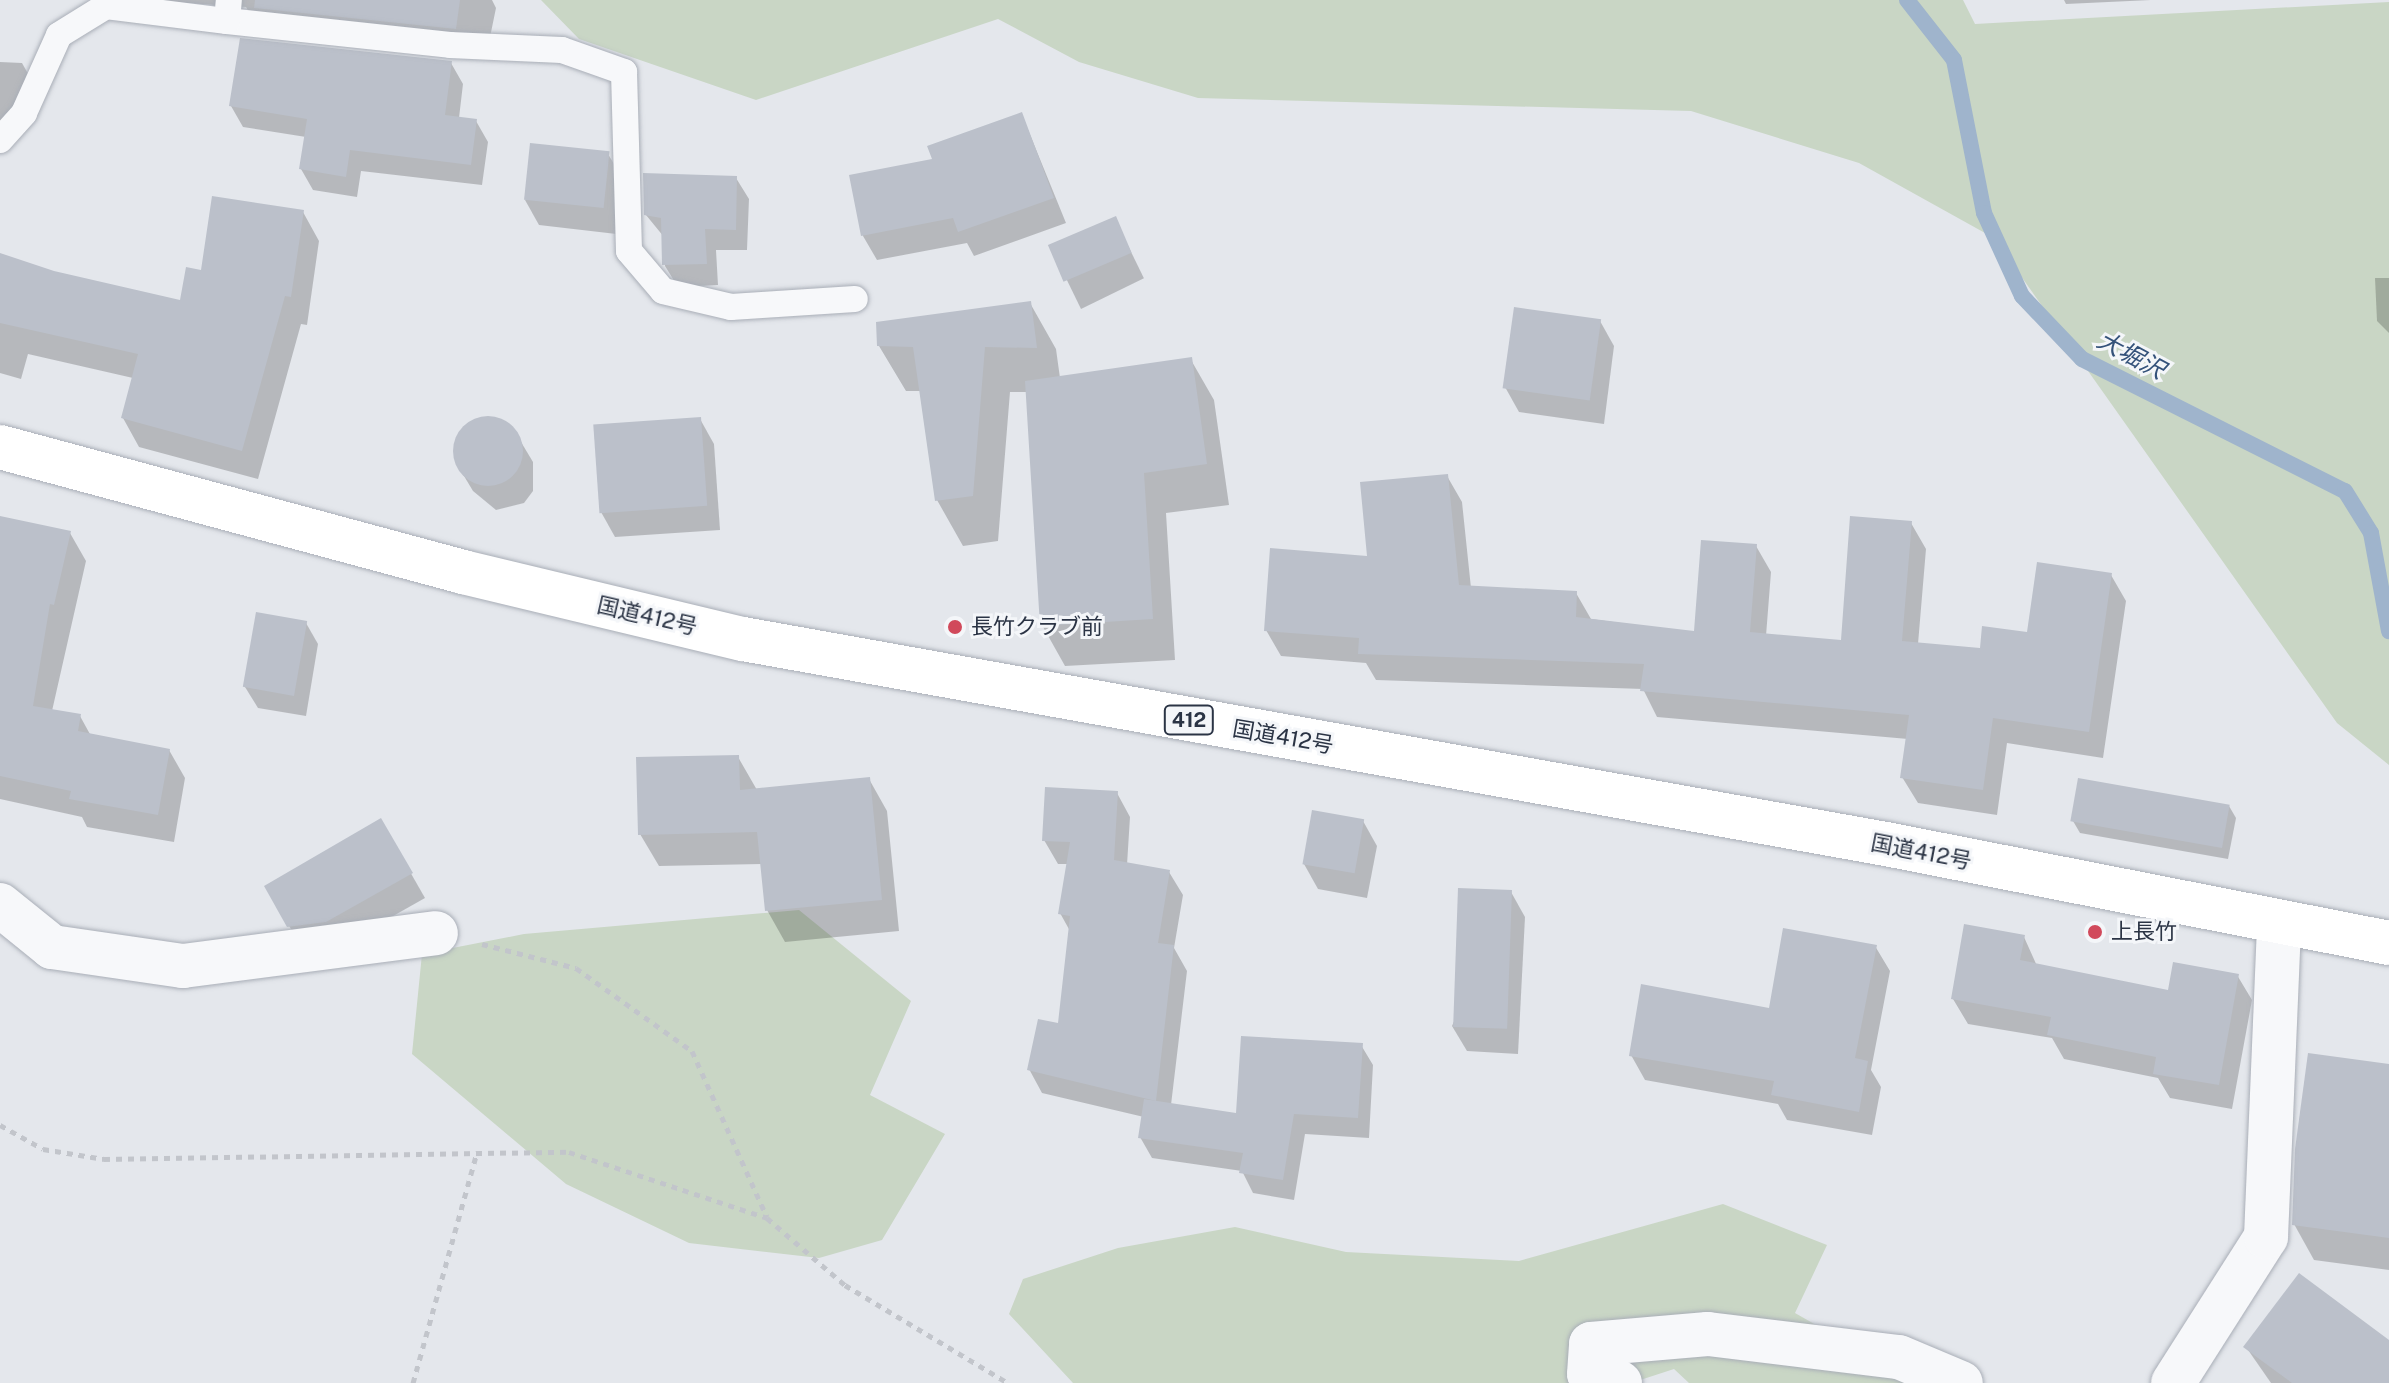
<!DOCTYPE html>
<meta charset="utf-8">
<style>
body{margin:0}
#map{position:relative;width:2389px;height:1383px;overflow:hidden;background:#e4e7ec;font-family:"Public Sans","Noto Sans JP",sans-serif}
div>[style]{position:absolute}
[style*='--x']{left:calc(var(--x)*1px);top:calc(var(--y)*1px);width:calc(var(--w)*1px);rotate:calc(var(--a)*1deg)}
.green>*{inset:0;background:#c9d6c5}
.shadow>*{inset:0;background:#0003;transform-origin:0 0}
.stream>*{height:16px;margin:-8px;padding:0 8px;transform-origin:8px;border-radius:8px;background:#9fb4cc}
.building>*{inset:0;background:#bbc0ca;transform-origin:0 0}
.round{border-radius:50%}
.path>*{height:5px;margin-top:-2.5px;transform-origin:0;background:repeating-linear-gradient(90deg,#c2c5cb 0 6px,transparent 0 12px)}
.roads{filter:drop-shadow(0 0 2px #a9aeb7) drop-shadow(0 0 2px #a9aeb7)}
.service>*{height:26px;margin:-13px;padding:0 13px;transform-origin:13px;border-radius:13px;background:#f7f8fa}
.minor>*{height:44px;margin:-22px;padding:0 22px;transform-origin:22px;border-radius:22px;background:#f7f8fa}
.trunk>*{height:44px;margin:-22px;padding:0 22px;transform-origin:22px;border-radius:22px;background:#fff}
.dots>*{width:22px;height:22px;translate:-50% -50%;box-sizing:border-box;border:4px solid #f4f6f9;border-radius:50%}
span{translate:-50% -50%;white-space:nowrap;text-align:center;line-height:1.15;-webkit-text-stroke:6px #f4f6f9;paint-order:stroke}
.shield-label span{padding:2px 6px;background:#f4f6f9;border:2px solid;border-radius:6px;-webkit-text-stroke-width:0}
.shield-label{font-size:20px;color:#2b3445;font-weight:700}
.street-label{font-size:22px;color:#2b3445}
.poi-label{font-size:22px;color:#2b3445}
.left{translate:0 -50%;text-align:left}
.water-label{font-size:24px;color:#34527a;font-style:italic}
</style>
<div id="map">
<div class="green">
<i style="clip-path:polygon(541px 0,1963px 0,1975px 24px,2389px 2px,2389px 765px,2337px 723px,1994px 238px,1859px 163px,1691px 111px,1198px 98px,1079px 62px,998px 19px,756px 100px,579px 39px)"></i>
<i style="clip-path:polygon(799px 910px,911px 1001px,870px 1095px,945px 1134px,882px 1240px,819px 1258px,689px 1243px,566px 1184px,412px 1054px,422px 954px,524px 934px)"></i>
<i style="clip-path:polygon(1723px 1204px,1827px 1245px,1795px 1313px,1918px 1383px,1689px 1383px,1674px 1369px,1631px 1383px,1073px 1383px,1009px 1314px,1023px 1279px,1118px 1248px,1235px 1227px,1346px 1252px,1519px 1261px)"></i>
</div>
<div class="shadow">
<i style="clip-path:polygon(140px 0,492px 0,496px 8px,488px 47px,260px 30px,246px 7px)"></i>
<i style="clip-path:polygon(2064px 0,2151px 0,2066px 4px)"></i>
<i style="clip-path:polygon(0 62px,22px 63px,36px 88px,0 127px)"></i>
<i style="clip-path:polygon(451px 63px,463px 84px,459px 118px,476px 121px,488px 142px,482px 185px,361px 171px,357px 197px,313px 190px,301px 169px,306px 137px,243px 127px,231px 106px)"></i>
<i style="clip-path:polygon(1022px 115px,1066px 223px,974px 256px,967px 243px,877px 260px,863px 236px,851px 177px,934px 160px)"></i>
<i style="clip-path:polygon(608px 154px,623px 179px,625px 235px,539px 225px,525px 200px)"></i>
<i style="clip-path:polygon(736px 178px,749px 199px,747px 250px,716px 250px,718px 285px,678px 287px,665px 266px,664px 237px,646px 215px)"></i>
<i style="clip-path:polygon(303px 212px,319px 241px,307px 325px,301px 324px,258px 479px,139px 447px,123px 418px,133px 378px,28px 354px,21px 379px,0 373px,0 255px,54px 273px,182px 302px,202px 272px)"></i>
<i style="left:1115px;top:219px;width:66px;height:70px;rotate:64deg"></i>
<i style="clip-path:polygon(2375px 278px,2389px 278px,2389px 333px,2377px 321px)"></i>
<i style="clip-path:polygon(1030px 303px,1056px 349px,1060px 378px,1191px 360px,1214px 400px,1229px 505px,1166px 513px,1175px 660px,1065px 666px,1042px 625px,1027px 392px,1010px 392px,998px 541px,963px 546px,937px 500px,922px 391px,906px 391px,879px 346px)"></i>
<i style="clip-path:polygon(1600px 321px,1614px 346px,1604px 424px,1519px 412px,1505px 387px)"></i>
<i style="clip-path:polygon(495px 419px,518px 437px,533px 462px,533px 491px,524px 503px,496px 510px,473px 491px,458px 466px,458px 437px,467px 426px)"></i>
<i style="clip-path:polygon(700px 419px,714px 444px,720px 530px,615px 537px,601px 512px)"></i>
<i style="clip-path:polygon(1447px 476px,1462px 502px,1471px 588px,1576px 593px,1591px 619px,1695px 633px,1756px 546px,1771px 572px,1766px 636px,1843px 642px,1911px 523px,1926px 549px,1918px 644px,1982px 651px,2029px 634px,2111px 575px,2126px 601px,2103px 758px,2007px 743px,1997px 815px,1918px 803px,1902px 777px,1908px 739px,1657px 717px,1643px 689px,1376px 680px,1366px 663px,1281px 656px,1266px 630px,1369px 558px)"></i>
<i style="clip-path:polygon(0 518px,70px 533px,86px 561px,52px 711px,80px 716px,91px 736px,169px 750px,185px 778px,174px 842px,87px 827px,82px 817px,0 799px)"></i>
<i style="clip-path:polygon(306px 623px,318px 644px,306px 716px,258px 708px,245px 687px)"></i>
<i style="clip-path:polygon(738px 757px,757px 790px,869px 779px,887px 811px,899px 931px,785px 942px,767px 910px,762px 864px,659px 866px,640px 834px)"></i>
<i style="clip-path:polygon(1117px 793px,1130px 817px,1127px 865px,1169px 872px,1183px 895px,1174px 948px,1187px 971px,1171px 1105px,1238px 1115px,1361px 1045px,1373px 1065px,1369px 1138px,1305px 1134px,1294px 1200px,1253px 1193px,1242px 1171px,1152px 1158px,1140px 1137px,1144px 1117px,1042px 1093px,1029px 1069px,1060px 1025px,1070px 931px,1060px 913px,1068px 864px,1058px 864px,1044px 840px)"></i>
<i style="clip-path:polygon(2229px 806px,2236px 818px,2228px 859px,2080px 833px,2073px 821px)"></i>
<i style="clip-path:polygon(381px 821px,425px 898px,340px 946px,304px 951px,266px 887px)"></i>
<i style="clip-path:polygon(1363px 821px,1377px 846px,1367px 898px,1318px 889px,1304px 864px)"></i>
<i style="clip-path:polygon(1511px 892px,1525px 917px,1518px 1054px,1467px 1051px,1452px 1026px)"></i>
<i style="clip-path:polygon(2024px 937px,2037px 966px,2170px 993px,2237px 975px,2252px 1000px,2232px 1109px,2170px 1098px,2158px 1078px,2064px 1059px,2052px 1038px,1968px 1024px,1953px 999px)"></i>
<i style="clip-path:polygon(1875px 946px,1890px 971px,1871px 1070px,1881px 1087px,1872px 1135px,1787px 1120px,1778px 1104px,1645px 1080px,1631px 1055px,1770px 1010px)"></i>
<i style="clip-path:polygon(2389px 1066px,2389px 1270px,2314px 1260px,2294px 1224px)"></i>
<i style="clip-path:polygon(2389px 1342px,2389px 1383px,2271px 1383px,2246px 1347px)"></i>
</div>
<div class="stream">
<i style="--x:1907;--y:0;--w:76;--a:51.9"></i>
<i style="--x:1954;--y:60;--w:156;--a:78.9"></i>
<i style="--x:1984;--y:213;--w:91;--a:65.4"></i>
<i style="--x:2022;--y:296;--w:87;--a:46.4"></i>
<i style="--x:2082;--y:359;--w:294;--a:26.7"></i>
<i style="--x:2345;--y:491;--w:49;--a:58.2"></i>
<i style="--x:2371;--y:533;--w:100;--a:79.6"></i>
</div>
<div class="building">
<i style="clip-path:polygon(255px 0,460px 0,456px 29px,254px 8px)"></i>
<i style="clip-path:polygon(240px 38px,452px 61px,445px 115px,477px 119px,471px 165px,350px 150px,346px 177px,299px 169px,307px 119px,229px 106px)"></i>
<i style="clip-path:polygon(1022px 112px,1054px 198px,958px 232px,953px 218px,861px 236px,849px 175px,932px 159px,927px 146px)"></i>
<i style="left:530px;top:143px;width:80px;height:57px;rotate:6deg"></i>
<i style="clip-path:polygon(643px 173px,737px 176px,736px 230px,705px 229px,707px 264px,662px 265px,661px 218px,644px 215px)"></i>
<i style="clip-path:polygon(212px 196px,304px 210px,291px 297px,285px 296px,242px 451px,121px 418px,138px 354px,0 323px,0 253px,54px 271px,180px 300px,186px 267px,201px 270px)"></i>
<i style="left:1116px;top:216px;width:40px;height:74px;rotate:67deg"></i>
<i style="clip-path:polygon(1031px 301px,1037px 348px,985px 347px,973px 496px,935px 501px,913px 347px,877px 346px,876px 322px)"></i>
<i style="left:1514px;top:307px;width:88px;height:82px;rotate:8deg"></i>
<i style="clip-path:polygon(1192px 357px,1207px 464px,1144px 473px,1153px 619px,1040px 626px,1025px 381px)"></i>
<i class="round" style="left:453px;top:416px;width:70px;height:70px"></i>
<i style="left:701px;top:417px;width:89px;height:108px;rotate:86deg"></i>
<i style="clip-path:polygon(1448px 474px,1459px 585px,1577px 591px,1576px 617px,1694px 631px,1701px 540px,1757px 544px,1750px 632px,1841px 640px,1850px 516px,1912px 521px,1902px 641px,1980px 648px,1982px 626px,2027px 632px,2037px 562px,2112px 573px,2089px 732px,1993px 718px,1983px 790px,1900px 778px,1909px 715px,1640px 691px,1644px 664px,1358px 654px,1359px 638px,1264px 631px,1270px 548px,1367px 556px,1360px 482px)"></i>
<i style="clip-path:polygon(0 516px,71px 531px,54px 605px,50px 604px,33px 706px,81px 714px,78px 731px,170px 749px,158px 815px,69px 799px,71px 791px,0 776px)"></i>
<i style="left:256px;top:612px;width:52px;height:76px;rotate:10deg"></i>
<i style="clip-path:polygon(739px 755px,740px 790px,870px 777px,882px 900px,765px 911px,757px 832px,638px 835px,636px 757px)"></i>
<i style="left:2078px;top:778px;width:154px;height:44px;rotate:10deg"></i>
<i style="clip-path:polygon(1045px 787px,1118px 791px,1114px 860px,1170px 870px,1158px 943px,1174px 945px,1156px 1101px,1027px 1070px,1038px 1019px,1058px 1023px,1070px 916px,1058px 914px,1070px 842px,1042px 841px)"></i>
<i style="left:1312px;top:810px;width:53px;height:55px;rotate:10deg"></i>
<i style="clip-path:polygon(381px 818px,413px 873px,326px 922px,287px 927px,264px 886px)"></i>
<i style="left:1458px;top:888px;width:54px;height:139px;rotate:2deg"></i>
<i style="clip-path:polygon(1964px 924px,2025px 935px,2020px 960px,2168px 990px,2173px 962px,2239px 974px,2219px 1085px,2153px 1074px,2156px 1057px,2047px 1035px,2051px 1017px,1951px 999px)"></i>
<i style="clip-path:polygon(1783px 928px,1877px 945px,1855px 1058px,1868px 1061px,1859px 1112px,1771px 1095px,1774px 1081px,1629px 1056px,1641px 984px,1769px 1008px)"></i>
<i style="clip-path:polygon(1241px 1036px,1363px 1043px,1358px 1118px,1294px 1114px,1283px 1180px,1239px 1173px,1243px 1153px,1138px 1138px,1144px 1099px,1236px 1113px)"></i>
<i style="clip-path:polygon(2308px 1053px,2389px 1064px,2389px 1238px,2292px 1225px,2295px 1149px)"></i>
<i style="clip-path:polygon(2299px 1273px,2389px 1340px,2389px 1383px,2292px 1383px,2243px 1347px)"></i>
</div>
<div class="path">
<i style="--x:482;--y:944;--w:97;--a:14.3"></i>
<i style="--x:576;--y:968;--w:143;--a:35.6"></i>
<i style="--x:692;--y:1051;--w:182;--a:65.7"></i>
<i style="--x:0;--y:1125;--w:49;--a:29.2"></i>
<i style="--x:43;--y:1149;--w:62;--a:9.3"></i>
<i style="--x:104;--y:1159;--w:465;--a:-0.9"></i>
<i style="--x:569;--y:1152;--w:209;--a:18.4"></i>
<i style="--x:767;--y:1218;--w:103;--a:40.7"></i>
<i style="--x:845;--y:1285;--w:190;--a:31"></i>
<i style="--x:413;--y:1383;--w:240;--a:-74.5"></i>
</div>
<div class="roads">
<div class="service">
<i style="--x:227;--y:21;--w:224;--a:6.1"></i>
<i style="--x:450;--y:45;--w:112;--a:2.6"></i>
<i style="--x:562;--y:50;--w:66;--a:19.5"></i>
<i style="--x:624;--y:72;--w:179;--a:88.4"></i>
<i style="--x:629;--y:251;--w:52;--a:49.6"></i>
<i style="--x:663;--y:291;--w:70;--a:13.2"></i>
<i style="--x:731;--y:307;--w:124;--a:-3.7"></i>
<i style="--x:0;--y:140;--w:36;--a:-48"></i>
<i style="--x:24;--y:113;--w:85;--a:-65.8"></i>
<i style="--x:59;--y:35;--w:55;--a:-31.7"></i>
<i style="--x:106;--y:6;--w:122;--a:7.1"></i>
<i style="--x:227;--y:21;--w:21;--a:-85"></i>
</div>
<div class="minor">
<i style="--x:0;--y:905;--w:67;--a:38.9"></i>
<i style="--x:52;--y:947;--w:132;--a:8.3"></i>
<i style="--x:183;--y:966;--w:255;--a:-7.4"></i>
<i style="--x:1620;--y:1383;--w:32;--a:-164"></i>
<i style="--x:1589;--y:1374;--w:30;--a:-86"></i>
<i style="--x:1591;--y:1344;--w:117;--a:-4.9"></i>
<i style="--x:1708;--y:1334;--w:192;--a:6.9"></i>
<i style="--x:1899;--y:1357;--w:67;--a:22.8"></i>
<i style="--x:2173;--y:1383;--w:173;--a:-57.5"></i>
<i style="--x:2266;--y:1237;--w:315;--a:-87.6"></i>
</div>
<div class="trunk">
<i style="--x:0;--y:447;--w:480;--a:15.1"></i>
<i style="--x:463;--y:572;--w:288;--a:13.5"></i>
<i style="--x:743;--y:639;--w:1166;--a:10.17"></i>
<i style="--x:1891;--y:845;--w:508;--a:11.13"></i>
</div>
</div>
<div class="dots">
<i style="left:955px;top:627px;background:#d1495b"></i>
<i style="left:2095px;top:932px;background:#d1495b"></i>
</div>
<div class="shield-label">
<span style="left:1189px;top:720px">412</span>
</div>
<div class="street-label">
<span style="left:647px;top:616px;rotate:13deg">国道412号</span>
<span style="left:1283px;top:737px;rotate:10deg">国道412号</span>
<span style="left:1921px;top:852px;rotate:11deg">国道412号</span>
</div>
<div class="poi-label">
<span class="left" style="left:971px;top:627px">長竹クラブ前</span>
<span class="left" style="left:2111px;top:932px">上長竹</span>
</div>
<div class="water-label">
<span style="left:2131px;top:355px;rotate:28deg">大堀沢</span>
</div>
</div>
